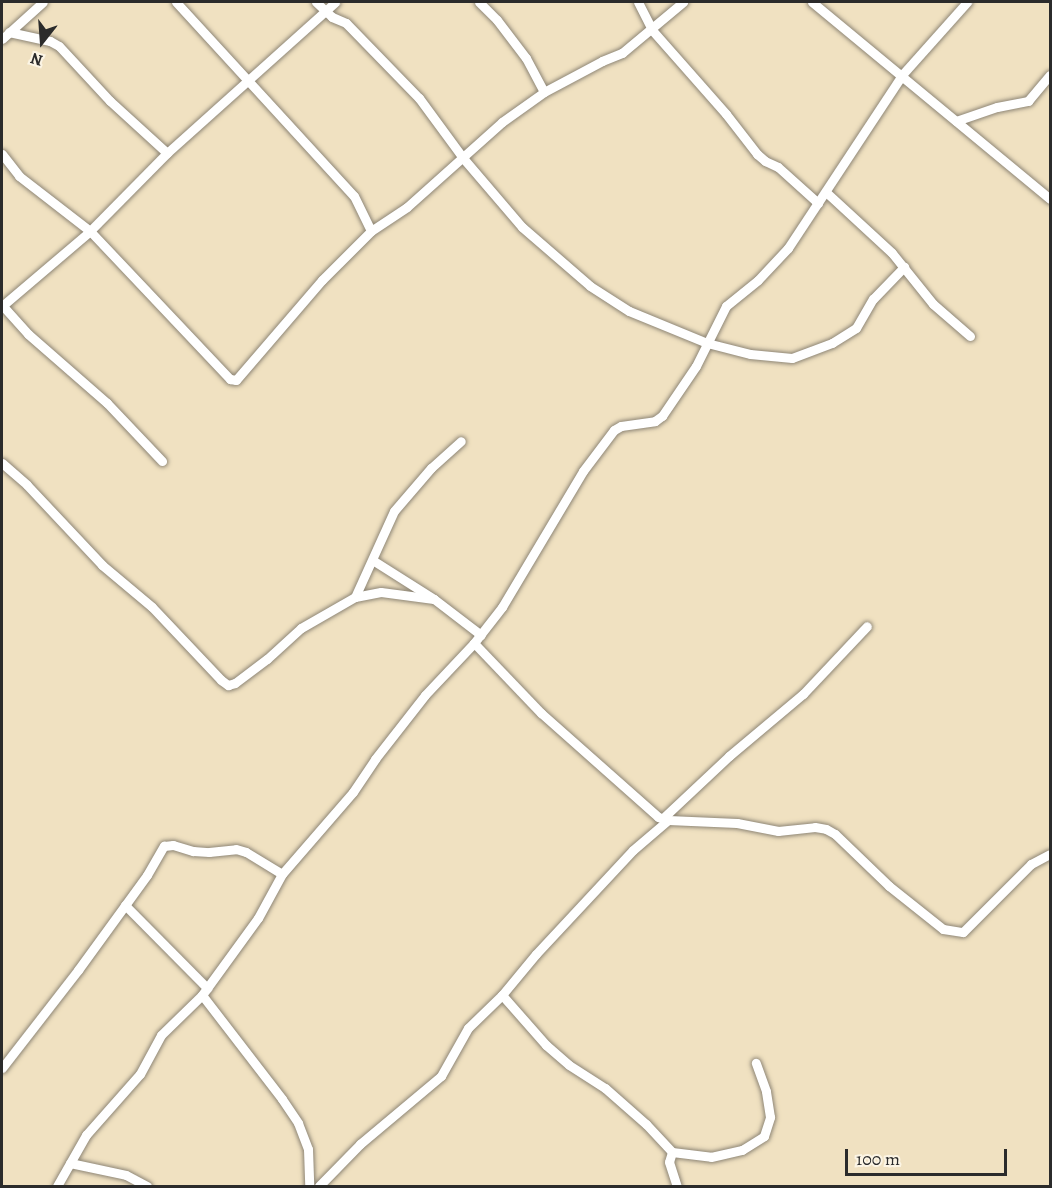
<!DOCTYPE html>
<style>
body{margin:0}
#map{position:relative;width:1052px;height:1188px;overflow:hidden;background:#f0e1c1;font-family:Alegreya,serif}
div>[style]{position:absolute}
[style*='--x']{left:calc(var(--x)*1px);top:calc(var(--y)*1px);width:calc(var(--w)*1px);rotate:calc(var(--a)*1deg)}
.roads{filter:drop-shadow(0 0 2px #8e8676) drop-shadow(0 0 2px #8e8676)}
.minor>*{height:9px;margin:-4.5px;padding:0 4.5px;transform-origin:4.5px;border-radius:4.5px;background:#fff}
span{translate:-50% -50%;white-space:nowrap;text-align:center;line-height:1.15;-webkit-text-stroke:4.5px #fcf5e5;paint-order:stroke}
.frame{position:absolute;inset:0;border:3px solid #2b2b2b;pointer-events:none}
.north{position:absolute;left:12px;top:12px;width:60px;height:60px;-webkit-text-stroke:4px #fcf5e5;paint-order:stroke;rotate:197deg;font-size:16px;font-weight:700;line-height:24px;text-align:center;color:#2b2b2b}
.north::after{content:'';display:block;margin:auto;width:21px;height:27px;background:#2b2b2b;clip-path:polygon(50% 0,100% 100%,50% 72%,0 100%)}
.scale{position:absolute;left:845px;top:1149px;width:162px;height:27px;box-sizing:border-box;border:3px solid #2b2b2b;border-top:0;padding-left:8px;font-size:18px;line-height:21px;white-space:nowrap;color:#2b2b2b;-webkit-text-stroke:4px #fcf5e5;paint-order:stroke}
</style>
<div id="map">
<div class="roads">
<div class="minor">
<i style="--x:176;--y:2;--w:263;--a:47.5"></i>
<i style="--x:354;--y:196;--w:39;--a:64"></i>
<i style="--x:316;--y:2;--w:22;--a:43"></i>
<i style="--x:332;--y:17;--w:15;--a:23"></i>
<i style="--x:346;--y:23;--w:105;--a:45.8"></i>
<i style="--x:419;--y:98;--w:74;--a:53.7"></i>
<i style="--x:463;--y:158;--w:91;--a:49.5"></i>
<i style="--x:522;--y:227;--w:90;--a:40.9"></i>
<i style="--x:590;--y:286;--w:46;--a:32.7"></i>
<i style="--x:629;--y:311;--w:84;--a:22.3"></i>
<i style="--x:707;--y:343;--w:44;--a:14.3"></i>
<i style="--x:750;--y:354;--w:42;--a:5.4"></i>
<i style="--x:792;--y:358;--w:43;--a:-20.6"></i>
<i style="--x:832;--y:343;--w:28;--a:-32"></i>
<i style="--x:856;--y:328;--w:34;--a:-60"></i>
<i style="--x:873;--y:299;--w:45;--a:-45.9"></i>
<i style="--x:479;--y:2;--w:25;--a:45"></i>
<i style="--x:497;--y:20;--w:48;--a:52.7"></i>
<i style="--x:526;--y:58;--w:38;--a:62"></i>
<i style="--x:638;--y:2;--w:31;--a:63"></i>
<i style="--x:652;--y:30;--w:112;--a:48.6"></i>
<i style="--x:726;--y:114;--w:51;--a:52.2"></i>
<i style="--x:757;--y:154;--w:11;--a:41"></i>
<i style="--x:765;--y:161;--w:14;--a:25"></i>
<i style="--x:778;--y:167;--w:54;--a:42"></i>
<i style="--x:812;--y:2;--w:309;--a:39.6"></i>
<i style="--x:9;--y:32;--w:42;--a:12.4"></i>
<i style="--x:50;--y:41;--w:10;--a:29"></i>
<i style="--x:59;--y:46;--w:75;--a:47.2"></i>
<i style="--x:110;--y:101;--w:77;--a:42.4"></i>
<i style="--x:2;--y:39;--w:55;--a:-42.1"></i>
<i style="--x:956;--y:121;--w:43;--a:-18.9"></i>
<i style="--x:997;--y:107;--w:32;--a:-11"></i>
<i style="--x:1028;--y:101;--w:34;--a:-50"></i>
<i style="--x:2;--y:154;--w:28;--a:52"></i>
<i style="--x:19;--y:176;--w:90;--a:37.8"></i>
<i style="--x:90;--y:231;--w:204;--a:46.6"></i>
<i style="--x:230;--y:379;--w:6;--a:9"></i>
<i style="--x:236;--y:380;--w:132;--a:-49.3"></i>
<i style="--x:322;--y:280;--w:69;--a:-45"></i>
<i style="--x:371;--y:231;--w:43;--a:-33.7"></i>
<i style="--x:407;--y:207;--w:127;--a:-41.8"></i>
<i style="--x:502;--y:122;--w:52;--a:-35.5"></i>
<i style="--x:544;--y:92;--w:66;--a:-28.1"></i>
<i style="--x:602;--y:61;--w:22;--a:-22"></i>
<i style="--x:622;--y:53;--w:80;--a:-39.9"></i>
<i style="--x:827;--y:193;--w:88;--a:42.7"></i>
<i style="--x:892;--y:253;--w:65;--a:51.2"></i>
<i style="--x:933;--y:304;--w:49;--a:40.9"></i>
<i style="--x:2;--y:305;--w:39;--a:48"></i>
<i style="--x:28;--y:334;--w:105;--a:41.1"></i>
<i style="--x:107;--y:403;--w:80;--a:46.5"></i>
<i style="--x:2;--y:306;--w:116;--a:-40.4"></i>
<i style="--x:90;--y:231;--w:110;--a:-45.4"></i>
<i style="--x:167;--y:153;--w:226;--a:-41.9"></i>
<i style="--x:2;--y:463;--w:33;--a:41"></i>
<i style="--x:27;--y:485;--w:110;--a:46.8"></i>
<i style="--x:102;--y:565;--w:65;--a:40"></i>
<i style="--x:152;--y:607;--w:100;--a:46.6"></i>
<i style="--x:221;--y:680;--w:9;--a:36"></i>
<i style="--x:228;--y:685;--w:7;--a:-16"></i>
<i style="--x:235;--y:683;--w:40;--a:-37"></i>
<i style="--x:267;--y:659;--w:46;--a:-42.4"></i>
<i style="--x:301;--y:628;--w:62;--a:-29.9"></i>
<i style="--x:355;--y:597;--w:26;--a:-11"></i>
<i style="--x:381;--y:592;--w:53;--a:7.5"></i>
<i style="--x:374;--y:561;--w:71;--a:32.3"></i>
<i style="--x:434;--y:599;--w:59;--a:37.5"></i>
<i style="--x:355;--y:597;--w:94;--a:-65.6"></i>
<i style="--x:394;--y:511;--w:57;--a:-49.3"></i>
<i style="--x:431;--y:468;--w:40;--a:-42"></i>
<i style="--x:474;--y:643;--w:97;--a:46.3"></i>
<i style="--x:541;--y:713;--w:157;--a:41.6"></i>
<i style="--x:658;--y:817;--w:10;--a:17"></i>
<i style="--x:668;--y:820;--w:69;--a:2.5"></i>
<i style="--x:737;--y:823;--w:42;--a:11"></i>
<i style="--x:778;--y:831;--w:37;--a:-6"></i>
<i style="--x:815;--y:827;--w:11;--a:10"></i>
<i style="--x:826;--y:829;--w:10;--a:29"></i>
<i style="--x:835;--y:834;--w:75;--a:43.9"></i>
<i style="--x:889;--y:886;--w:69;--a:38.5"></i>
<i style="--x:943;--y:929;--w:20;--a:9"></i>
<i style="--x:963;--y:932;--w:96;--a:-45"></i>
<i style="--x:1031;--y:864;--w:21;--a:-28"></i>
<i style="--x:663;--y:818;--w:91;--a:-43.2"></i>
<i style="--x:729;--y:756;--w:97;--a:-40"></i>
<i style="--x:803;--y:694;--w:93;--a:-46.7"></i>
<i style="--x:125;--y:905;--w:117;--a:45.3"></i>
<i style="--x:202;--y:995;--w:131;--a:52.4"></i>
<i style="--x:282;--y:1099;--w:29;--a:56"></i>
<i style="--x:298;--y:1123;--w:28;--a:69"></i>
<i style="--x:308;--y:1149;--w:37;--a:88"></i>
<i style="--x:502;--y:995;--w:67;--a:48.7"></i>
<i style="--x:546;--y:1045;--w:30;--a:41"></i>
<i style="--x:569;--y:1065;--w:43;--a:32.6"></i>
<i style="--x:605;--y:1088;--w:55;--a:41.3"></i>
<i style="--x:646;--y:1124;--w:38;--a:47"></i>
<i style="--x:672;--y:1152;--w:39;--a:7"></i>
<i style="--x:711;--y:1157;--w:32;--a:-13"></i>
<i style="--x:742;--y:1150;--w:26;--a:-32"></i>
<i style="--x:764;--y:1136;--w:20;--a:-72"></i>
<i style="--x:770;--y:1117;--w:26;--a:-99"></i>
<i style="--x:766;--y:1091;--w:30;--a:-110"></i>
<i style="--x:2;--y:1068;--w:124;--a:-52.2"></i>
<i style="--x:78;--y:970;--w:117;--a:-54"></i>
<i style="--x:147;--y:875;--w:34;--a:-60"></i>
<i style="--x:164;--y:846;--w:9;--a:-6"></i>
<i style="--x:173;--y:845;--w:21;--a:17"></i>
<i style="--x:193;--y:851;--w:16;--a:4"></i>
<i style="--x:209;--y:852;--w:27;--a:-6"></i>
<i style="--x:236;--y:849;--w:10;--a:17"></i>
<i style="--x:246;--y:852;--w:42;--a:31.4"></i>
<i style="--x:672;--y:1152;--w:10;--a:107"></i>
<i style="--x:669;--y:1162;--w:25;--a:72"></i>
<i style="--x:70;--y:1163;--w:57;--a:12.1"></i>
<i style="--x:126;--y:1175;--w:24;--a:28"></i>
<i style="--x:57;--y:1186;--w:59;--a:-60.4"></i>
<i style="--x:86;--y:1135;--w:81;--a:-48.5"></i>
<i style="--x:140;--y:1074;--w:44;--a:-61.7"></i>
<i style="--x:161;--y:1035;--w:57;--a:-44.3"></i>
<i style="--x:202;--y:995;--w:95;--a:-54"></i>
<i style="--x:258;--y:918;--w:50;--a:-61.4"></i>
<i style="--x:282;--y:874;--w:108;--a:-49.1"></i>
<i style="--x:353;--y:792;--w:40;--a:-56"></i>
<i style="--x:375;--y:759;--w:81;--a:-52"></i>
<i style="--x:425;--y:695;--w:71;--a:-46.7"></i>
<i style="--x:474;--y:643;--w:46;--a:-52.1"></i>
<i style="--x:502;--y:607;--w:158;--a:-59.2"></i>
<i style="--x:583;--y:471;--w:51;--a:-52.9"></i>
<i style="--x:614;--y:430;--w:8;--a:-30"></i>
<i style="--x:621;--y:426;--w:34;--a:-8"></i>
<i style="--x:655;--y:421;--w:9;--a:-36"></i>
<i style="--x:662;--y:416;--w:60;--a:-55.8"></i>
<i style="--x:696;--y:366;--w:67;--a:-63.4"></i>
<i style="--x:726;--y:306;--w:41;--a:-39.1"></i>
<i style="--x:758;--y:280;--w:44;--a:-46.8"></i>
<i style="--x:788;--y:248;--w:207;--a:-56.6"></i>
<i style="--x:902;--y:75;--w:98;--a:-48.3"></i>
<i style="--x:319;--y:1186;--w:59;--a:-45.7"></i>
<i style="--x:360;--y:1144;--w:106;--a:-40"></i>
<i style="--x:441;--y:1076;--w:55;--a:-60.6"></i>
<i style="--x:468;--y:1028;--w:47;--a:-44.1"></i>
<i style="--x:502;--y:995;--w:53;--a:-50.3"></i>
<i style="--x:536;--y:954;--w:142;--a:-47"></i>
<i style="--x:633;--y:850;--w:46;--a:-40.6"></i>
</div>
</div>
<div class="frame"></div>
<div class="north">N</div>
<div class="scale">100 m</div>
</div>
